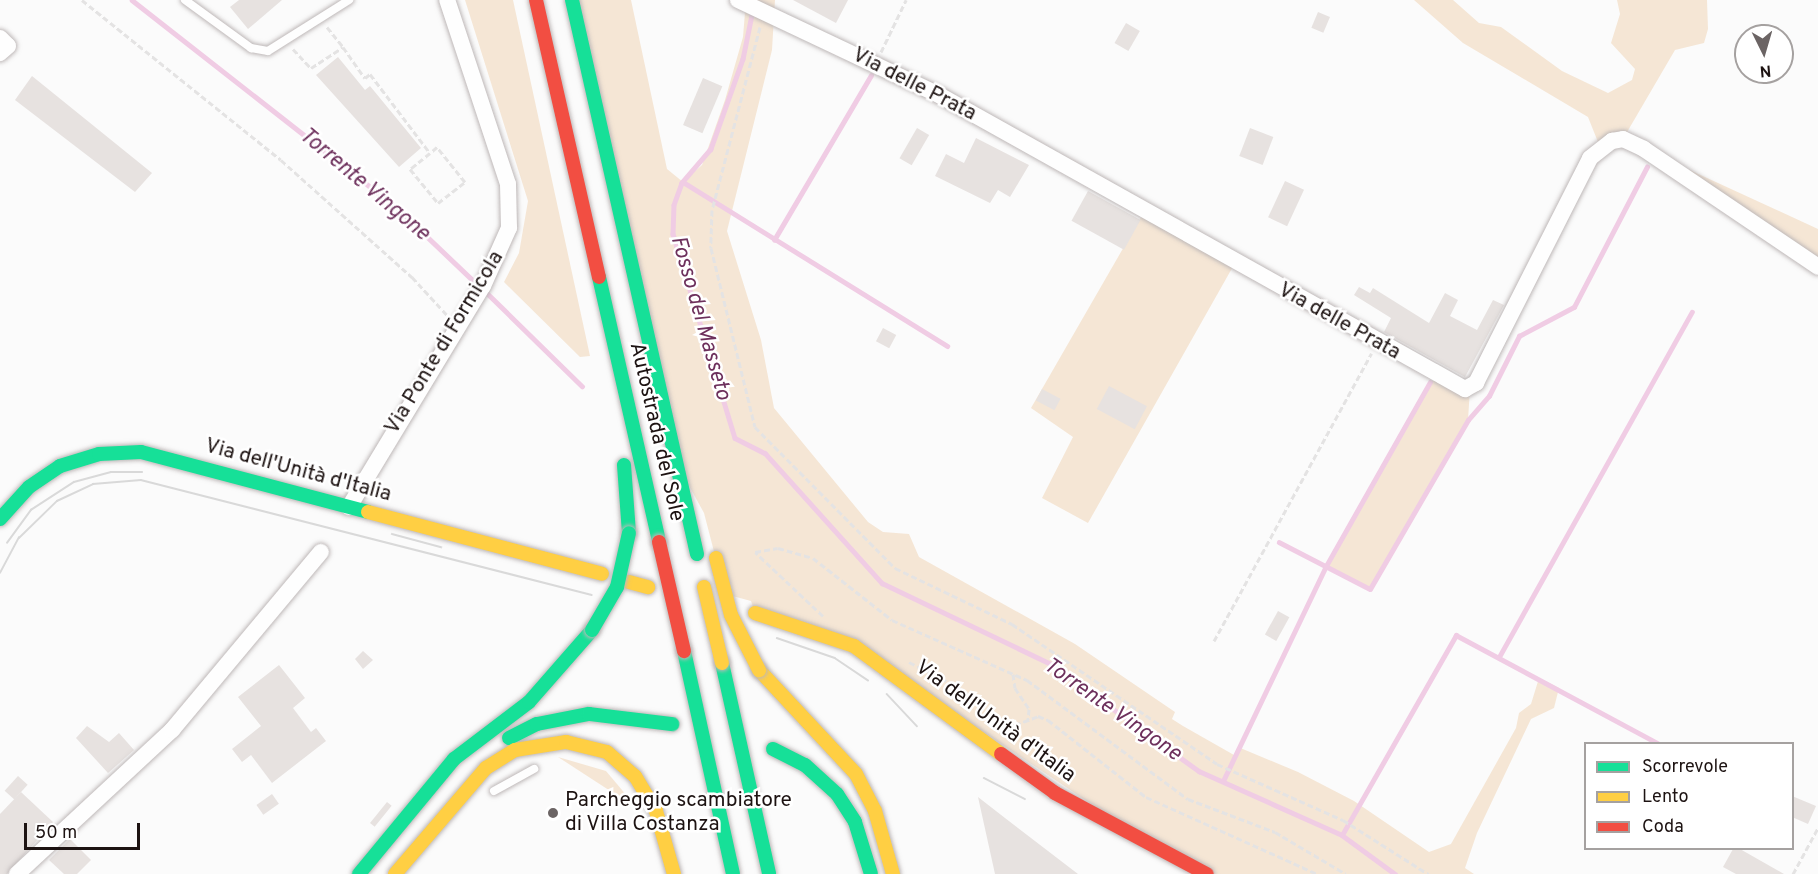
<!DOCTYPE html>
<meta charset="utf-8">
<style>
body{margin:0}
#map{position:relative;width:1818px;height:874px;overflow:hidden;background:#fbfbfb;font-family:Overpass,sans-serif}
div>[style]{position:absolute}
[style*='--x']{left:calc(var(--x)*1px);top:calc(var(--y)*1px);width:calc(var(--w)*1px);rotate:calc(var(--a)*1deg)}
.green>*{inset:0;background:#f5e6d5}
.stream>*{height:4.5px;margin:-2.25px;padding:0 2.25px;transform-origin:2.25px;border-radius:2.25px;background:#f0cce4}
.building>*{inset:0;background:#e7e2e0;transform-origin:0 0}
.path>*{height:3px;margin-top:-1.5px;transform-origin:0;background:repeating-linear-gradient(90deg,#e4e3e3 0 6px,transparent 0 9px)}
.roads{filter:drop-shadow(0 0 2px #beb8b8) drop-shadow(0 0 2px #beb8b8)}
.lane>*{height:8px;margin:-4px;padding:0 4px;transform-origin:4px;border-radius:4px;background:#fefefe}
.street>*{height:16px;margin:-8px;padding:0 8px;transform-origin:8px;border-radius:8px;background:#fefefe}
.fast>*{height:14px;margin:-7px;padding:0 7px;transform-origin:7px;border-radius:7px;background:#16e098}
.slow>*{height:14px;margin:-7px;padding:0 7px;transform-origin:7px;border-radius:7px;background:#ffcf43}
.jam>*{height:14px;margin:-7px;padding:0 7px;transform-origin:7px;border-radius:7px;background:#f24e42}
.tram>*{height:1.5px;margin:-0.75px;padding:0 0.75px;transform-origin:0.75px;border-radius:0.75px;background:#d9d9d9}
.bridges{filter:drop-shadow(0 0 2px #beb8b8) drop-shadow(0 0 2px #beb8b8)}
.fast-bridge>*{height:14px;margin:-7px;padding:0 7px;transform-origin:7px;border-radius:7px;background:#16e098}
.slow-bridge>*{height:14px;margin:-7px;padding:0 7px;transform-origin:7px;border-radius:7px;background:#ffcf43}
.jam-bridge>*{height:14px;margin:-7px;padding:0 7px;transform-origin:7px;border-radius:7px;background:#f24e42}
.dots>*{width:16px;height:16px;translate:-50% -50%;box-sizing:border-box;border:3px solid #fff;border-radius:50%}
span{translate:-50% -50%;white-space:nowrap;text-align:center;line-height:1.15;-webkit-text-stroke:5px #fff;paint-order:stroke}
.street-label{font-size:21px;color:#1d1312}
.poi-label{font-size:21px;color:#1d1312}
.left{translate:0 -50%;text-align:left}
.water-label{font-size:22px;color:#6d305c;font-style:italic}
.legend{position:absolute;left:1584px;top:742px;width:210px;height:108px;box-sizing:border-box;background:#fff;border:2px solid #a5a1a0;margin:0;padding:8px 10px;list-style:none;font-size:18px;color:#1d1312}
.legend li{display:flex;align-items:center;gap:12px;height:30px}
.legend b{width:30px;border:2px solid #a5a1a0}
.north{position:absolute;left:1734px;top:24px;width:60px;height:60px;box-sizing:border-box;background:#fff;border:2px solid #a5a1a0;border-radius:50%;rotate:175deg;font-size:16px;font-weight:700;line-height:24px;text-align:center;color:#1d1312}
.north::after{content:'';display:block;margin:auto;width:21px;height:27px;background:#6b6464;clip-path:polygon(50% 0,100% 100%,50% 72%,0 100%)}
.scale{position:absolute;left:24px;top:823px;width:116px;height:27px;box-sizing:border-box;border:3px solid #1d1312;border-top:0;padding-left:8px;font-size:18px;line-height:21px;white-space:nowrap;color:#1d1312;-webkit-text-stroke:4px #fff;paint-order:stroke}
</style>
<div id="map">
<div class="green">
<i style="clip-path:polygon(465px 0,513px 0,590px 356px,580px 357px,504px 282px,519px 253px,528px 201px)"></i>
<i style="clip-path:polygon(572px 0,631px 0,667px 169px,683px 182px,702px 165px,725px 100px,743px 37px,746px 0,775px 0,772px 50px,727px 231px,761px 340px,774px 408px,868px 522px,883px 532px,909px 534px,919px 557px,1075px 644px,1175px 712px,1172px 719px,1183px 726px,1234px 755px,1238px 747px,1298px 772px,1354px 801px,1429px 852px,1451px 844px,1516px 728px,1519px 713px,1531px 704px,1539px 678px,1559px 688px,1554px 708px,1531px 719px,1477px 833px,1465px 868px,1474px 874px,1207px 874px,1160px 850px,873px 658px,755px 613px,751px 601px,725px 594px,704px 513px,675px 460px)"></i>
<i style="clip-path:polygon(1414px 0,1453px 0,1479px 23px,1501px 27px,1562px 71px,1608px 93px,1632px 80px,1635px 69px,1611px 43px,1620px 14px,1617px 0,1707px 0,1708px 29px,1704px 43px,1675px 50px,1623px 139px,1600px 147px,1588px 117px,1463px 43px)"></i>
<i style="clip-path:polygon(1644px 149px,1818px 229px,1818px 267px)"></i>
<i style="clip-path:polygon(1144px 212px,1235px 263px,1088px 523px,1042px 498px,1073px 437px,1031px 408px)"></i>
<i style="clip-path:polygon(1436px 376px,1470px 388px,1468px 420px,1370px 589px,1326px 566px)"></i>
<i style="clip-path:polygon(558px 757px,606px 771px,638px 809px)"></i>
</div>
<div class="stream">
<i style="--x:132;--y:0;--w:335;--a:38.1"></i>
<i style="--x:396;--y:207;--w:115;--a:43.6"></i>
<i style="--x:753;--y:10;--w:50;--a:101.5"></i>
<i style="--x:743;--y:59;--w:96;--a:109.6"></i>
<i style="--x:711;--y:149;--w:45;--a:130.5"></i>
<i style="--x:682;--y:183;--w:23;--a:110"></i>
<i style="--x:674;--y:205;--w:29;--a:92"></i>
<i style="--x:673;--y:234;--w:213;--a:73.1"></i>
<i style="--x:735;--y:438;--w:34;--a:27"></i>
<i style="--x:765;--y:453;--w:175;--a:48"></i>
<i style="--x:882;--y:583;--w:187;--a:25.6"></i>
<i style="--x:1051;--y:664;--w:183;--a:35.9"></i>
<i style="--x:1199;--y:771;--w:157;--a:24.1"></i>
<i style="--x:1342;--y:835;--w:66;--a:36.3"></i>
<i style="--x:683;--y:182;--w:311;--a:31.8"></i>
<i style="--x:774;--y:240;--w:191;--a:-59.5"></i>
<i style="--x:485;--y:291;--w:136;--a:44.4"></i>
<i style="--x:1279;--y:542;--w:102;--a:27.3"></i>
<i style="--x:1370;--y:589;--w:195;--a:-59.9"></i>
<i style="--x:1468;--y:420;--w:32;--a:-49"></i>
<i style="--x:1489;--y:396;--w:67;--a:-63.4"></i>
<i style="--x:1519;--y:336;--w:62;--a:-27.8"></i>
<i style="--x:1574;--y:307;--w:158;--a:-62.5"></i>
<i style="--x:1499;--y:657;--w:395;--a:-60.8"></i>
<i style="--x:1223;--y:781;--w:238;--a:-64.4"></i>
<i style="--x:1326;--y:566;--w:211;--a:-60.5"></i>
<i style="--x:1342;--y:835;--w:230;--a:-60.3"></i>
<i style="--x:1456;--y:635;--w:230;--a:28.2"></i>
</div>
<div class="building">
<i style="clip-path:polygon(239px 0,282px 0,248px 29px,230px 7px)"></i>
<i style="clip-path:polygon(793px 0,848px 0,836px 23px)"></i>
<i style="left:1318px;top:12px;width:13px;height:17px;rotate:23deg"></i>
<i style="left:1126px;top:23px;width:16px;height:23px;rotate:30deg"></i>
<i style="clip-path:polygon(338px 57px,365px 90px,370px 86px,421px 148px,399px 167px,316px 75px)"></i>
<i style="clip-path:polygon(32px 76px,152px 173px,135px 192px,15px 100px)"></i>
<i style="left:703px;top:78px;width:21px;height:51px;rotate:23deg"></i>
<i style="left:917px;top:128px;width:14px;height:35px;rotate:30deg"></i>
<i style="left:1250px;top:128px;width:25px;height:30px;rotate:21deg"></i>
<i style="clip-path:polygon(976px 138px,1029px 165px,1010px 197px,998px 190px,990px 203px,935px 176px,946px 154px,964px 163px)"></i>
<i style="left:1285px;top:181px;width:21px;height:40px;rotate:25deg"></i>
<i style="left:1088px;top:191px;width:60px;height:34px;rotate:29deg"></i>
<i style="clip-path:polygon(1359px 287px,1370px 293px,1373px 288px,1429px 323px,1445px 293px,1458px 300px,1450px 316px,1477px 330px,1493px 300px,1504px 305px,1465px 377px,1384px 332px,1391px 318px,1354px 295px)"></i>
<i style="left:883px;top:328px;width:15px;height:15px;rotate:28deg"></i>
<i style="left:1109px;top:386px;width:43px;height:26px;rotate:28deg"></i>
<i style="left:1042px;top:389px;width:21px;height:13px;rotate:28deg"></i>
<i style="left:1278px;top:611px;width:13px;height:27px;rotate:29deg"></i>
<i style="clip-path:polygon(363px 651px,373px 660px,363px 669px,355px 659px)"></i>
<i style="clip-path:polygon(279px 665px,305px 698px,293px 708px,311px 732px,316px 728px,326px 741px,272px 783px,251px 755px,242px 762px,232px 749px,261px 726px,238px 697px)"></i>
<i style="clip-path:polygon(87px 726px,109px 742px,119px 733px,134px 750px,108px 773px,76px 738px)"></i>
<i style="left:18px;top:776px;width:13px;height:20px;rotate:42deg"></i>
<i style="clip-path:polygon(21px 792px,53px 822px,7px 874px,0 874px,0 814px)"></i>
<i style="left:272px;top:794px;width:12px;height:19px;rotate:55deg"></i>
<i style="clip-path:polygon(1792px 796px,1816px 806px,1808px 824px,1792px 817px)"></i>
<i style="clip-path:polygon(978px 797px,1005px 818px,1078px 874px,995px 874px)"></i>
<i style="left:387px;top:802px;width:6px;height:27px;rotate:39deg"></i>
<i style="clip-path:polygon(70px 839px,91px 860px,77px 874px,64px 874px,49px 860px)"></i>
<i style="clip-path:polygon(1733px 849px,1740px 849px,1784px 874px,1736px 874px,1723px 867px)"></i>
</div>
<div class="path">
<i style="--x:82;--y:0;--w:255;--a:38.8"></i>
<i style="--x:281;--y:160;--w:176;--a:41.8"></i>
<i style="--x:412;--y:277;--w:53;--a:47.3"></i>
<i style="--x:327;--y:27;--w:26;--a:51"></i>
<i style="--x:760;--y:27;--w:189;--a:104.7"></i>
<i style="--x:712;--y:210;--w:38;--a:92"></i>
<i style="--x:711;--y:248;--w:184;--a:76.2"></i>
<i style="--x:755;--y:427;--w:199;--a:45.2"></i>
<i style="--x:895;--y:568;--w:130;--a:25.6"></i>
<i style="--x:1012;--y:624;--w:248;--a:34.3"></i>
<i style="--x:1217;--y:764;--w:138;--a:24"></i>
<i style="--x:1343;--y:820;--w:101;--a:32.4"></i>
<i style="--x:293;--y:49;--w:26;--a:47"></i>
<i style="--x:311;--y:68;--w:38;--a:-33"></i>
<i style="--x:343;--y:47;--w:38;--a:55"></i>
<i style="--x:365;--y:78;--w:6;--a:-39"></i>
<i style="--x:370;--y:74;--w:99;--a:52.8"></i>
<i style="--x:430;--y:153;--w:26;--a:141"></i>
<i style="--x:410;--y:169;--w:44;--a:50.5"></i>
<i style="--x:438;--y:203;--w:34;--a:-38"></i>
<i style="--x:465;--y:182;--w:45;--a:-128.7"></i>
<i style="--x:437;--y:147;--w:9;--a:139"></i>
<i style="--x:881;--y:52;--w:58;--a:-64.3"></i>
<i style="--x:333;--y:482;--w:19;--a:-28"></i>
<i style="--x:823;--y:616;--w:93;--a:-136.7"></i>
<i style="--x:755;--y:552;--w:23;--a:-10"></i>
<i style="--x:778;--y:548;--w:36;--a:16"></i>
<i style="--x:813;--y:558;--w:100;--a:38.1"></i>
<i style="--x:892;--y:620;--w:148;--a:24"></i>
<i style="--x:1027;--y:680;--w:200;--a:36.5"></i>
<i style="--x:1188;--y:799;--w:93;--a:20.8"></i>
<i style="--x:1275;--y:832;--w:82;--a:30.6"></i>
<i style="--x:1214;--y:641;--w:328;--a:-61.3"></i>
<i style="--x:909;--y:662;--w:55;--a:27"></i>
<i style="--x:958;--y:687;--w:56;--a:36.3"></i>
<i style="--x:1003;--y:720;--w:13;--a:23"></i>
<i style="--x:1015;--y:725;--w:25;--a:-21"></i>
<i style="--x:1038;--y:716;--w:11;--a:22"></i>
<i style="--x:1048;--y:720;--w:125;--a:38.2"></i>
<i style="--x:1146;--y:797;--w:188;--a:24.2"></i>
<i style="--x:1013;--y:674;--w:14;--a:82"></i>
<i style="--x:1015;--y:688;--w:25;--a:56"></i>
<i style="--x:1029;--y:709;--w:11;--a:95"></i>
<i style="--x:1793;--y:874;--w:52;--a:-61.5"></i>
</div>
<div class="roads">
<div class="lane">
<i style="--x:185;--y:0;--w:82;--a:36"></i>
<i style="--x:251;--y:48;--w:17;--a:10"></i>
<i style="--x:268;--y:51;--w:96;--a:-32.2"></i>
<i style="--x:494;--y:791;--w:46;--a:-28.8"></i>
</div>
<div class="street">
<i style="--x:738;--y:0;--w:222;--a:25.3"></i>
<i style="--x:939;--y:95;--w:603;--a:29.2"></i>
<i style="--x:1465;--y:389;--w:13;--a:-29"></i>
<i style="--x:1476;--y:383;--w:252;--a:-63.1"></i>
<i style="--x:1590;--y:158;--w:28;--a:-38"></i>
<i style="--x:1612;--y:141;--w:11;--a:-10"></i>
<i style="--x:1623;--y:139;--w:23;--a:25"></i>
<i style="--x:1644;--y:149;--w:210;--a:34.1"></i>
<i style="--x:0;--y:38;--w:11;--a:45"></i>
<i style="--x:8;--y:46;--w:11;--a:139"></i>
<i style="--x:349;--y:507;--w:258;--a:-58.8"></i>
<i style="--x:483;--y:286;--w:64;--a:-65.9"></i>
<i style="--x:509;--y:228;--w:44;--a:-91.3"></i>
<i style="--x:508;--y:184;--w:194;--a:-108.3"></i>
<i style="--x:17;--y:874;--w:212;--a:-42.9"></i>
<i style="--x:172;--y:730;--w:232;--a:-50.1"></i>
</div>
<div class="fast">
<i style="--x:572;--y:0;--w:568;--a:77.29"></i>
<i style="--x:599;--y:277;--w:272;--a:77.2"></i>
<i style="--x:624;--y:465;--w:68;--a:85.8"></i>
<i style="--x:0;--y:519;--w:43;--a:-47.8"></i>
<i style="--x:29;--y:487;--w:37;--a:-34"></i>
<i style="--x:60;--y:466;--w:41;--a:-17.1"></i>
<i style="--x:99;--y:454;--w:42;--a:-2.7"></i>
<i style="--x:141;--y:452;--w:235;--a:14.8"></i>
<i style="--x:684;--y:651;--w:228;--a:77.6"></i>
<i style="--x:722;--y:663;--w:216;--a:77.4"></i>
<i style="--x:509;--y:738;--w:31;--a:-27"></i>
<i style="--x:537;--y:724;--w:53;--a:-10.9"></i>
<i style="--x:589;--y:714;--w:84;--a:6.9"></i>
<i style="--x:773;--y:749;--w:36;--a:27"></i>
<i style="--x:805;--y:765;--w:43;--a:42.2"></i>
<i style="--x:837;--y:794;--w:33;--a:57"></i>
<i style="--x:855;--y:822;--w:54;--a:72.9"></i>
<i style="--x:359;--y:874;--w:149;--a:-50.4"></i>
<i style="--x:454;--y:759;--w:94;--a:-37.2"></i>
<i style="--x:529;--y:702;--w:96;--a:-48.8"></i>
</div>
<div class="slow">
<i style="--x:368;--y:512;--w:242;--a:14.8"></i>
<i style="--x:629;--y:582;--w:20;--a:15"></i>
<i style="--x:755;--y:613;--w:104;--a:18.4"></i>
<i style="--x:854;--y:646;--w:182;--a:36.3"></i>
<i style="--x:759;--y:670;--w:142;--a:47"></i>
<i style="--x:856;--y:774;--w:42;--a:62.8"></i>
<i style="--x:875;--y:811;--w:66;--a:74.1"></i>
<i style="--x:395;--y:874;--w:140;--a:-49.4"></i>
<i style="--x:486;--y:768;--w:34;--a:-32"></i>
<i style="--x:515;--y:750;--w:52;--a:-8.9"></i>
<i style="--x:566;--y:742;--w:42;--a:13.7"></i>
<i style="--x:607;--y:752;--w:37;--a:41"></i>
<i style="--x:635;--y:776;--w:41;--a:59"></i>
<i style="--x:656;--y:811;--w:66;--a:74.1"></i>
</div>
<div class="jam">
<i style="--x:536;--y:0;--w:284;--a:77.2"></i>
<i style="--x:1001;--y:754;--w:67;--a:35.8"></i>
<i style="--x:1055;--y:793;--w:172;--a:28.1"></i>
</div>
</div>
<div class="tram">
<i style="--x:392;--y:534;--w:51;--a:14.9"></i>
<i style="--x:7;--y:543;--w:41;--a:-54"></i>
<i style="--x:31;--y:510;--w:51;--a:-33.1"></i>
<i style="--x:74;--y:482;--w:38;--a:-15"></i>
<i style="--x:111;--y:472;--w:31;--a:0"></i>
<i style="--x:0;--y:573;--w:40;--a:-62"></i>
<i style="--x:19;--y:538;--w:53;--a:-44.2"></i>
<i style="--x:57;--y:501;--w:40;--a:-25"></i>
<i style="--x:93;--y:484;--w:48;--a:-4.8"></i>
<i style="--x:141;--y:480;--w:465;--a:14.3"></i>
<i style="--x:777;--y:638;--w:61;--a:19"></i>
<i style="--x:835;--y:658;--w:40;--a:34"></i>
<i style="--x:887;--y:694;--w:44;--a:46.8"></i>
<i style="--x:984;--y:778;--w:46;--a:27.1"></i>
</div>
<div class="bridges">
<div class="fast-bridge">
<i style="--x:592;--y:630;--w:50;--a:-59.8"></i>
<i style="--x:617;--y:587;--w:55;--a:-77.5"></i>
</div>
<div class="slow-bridge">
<i style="--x:716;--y:558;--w:59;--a:75.3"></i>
<i style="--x:731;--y:615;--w:62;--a:63"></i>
<i style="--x:704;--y:587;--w:78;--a:76.7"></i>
</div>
<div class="jam-bridge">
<i style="--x:659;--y:542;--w:112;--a:77.1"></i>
</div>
</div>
<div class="dots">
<i style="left:553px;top:813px;background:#6b6464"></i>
</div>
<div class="street-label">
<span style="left:914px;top:85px;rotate:27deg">Via delle Prata</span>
<span style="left:1339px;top:322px;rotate:29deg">Via delle Prata</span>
<span style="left:445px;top:343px;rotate:-59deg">Via Ponte di Formicola</span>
<span style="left:656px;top:432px;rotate:77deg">Autostrada del Sole</span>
<span style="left:298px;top:471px;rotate:15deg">Via dell'Unità d'Italia</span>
<span style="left:995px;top:722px;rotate:36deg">Via dell'Unità d'Italia</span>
</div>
<div class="poi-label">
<span class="left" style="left:565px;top:813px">Parcheggio scambiatore<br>di Villa Costanza</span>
</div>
<div class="water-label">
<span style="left:364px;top:185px;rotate:40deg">Torrente Vingone</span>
<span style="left:700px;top:318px;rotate:74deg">Fosso del Masseto</span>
<span style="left:1112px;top:710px;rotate:35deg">Torrente Vingone</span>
</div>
<ul class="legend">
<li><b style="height:8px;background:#16e098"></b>Scorrevole</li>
<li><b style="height:8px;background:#ffcf43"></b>Lento</li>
<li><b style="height:8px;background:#f24e42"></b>Coda</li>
</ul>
<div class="north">N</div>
<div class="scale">50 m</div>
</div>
